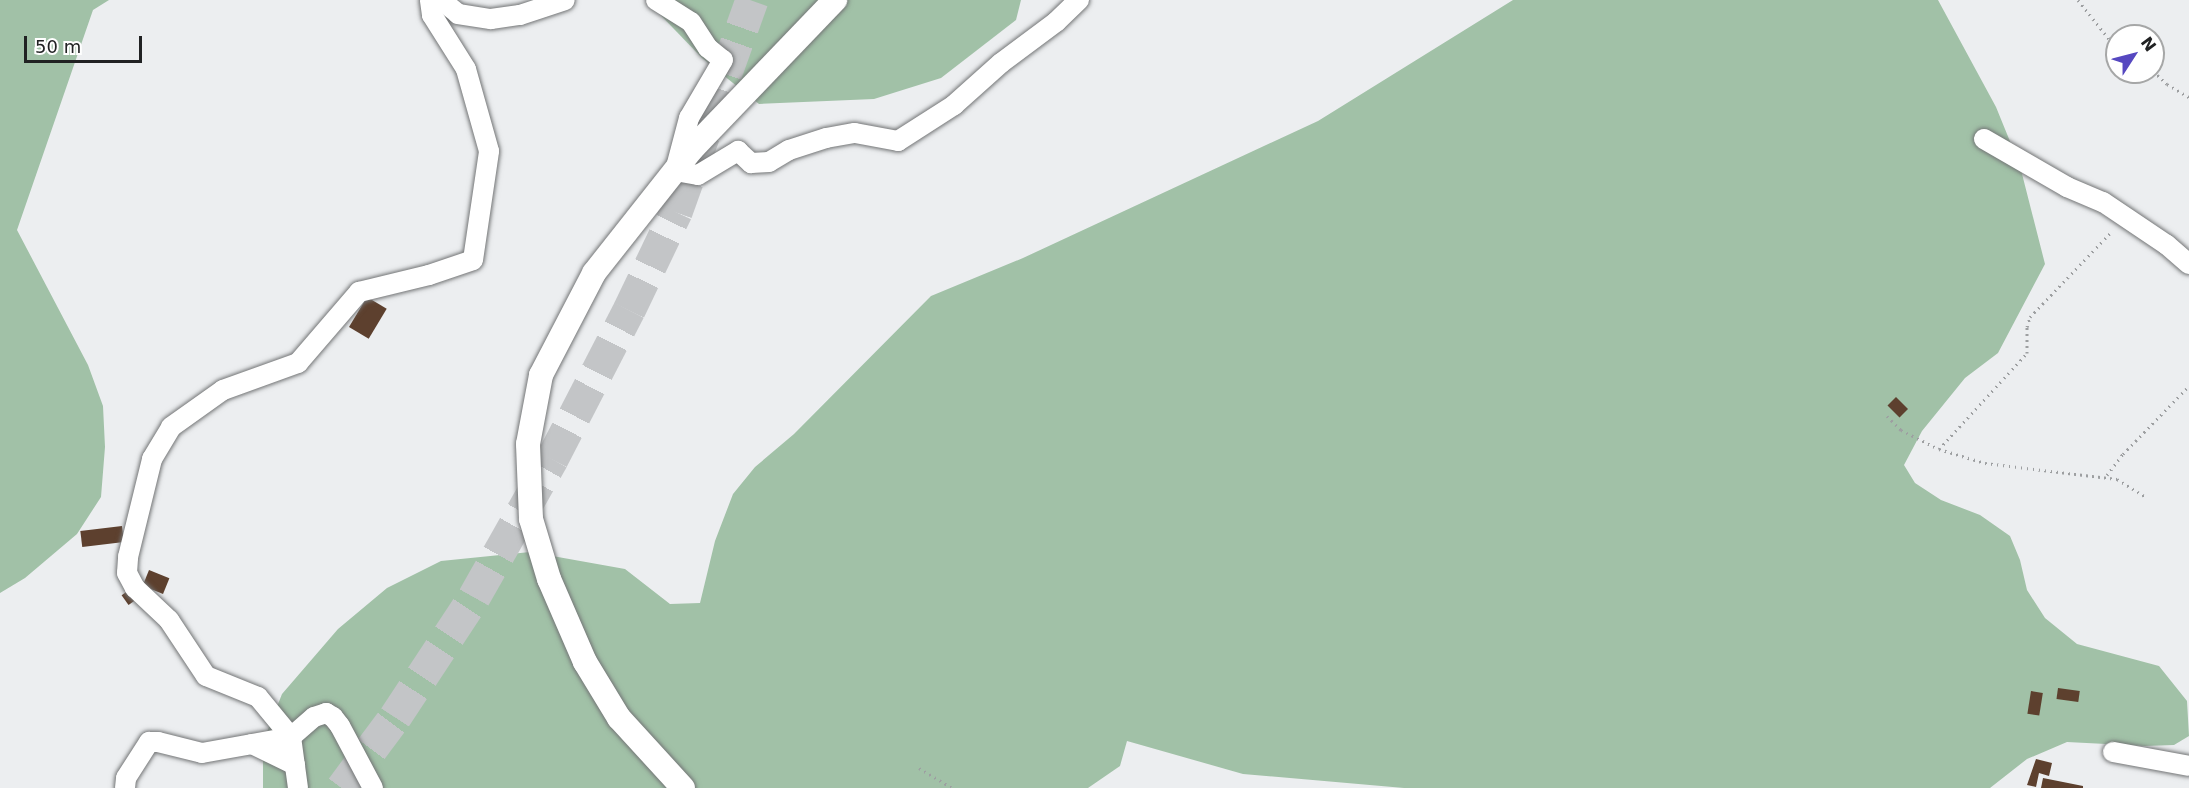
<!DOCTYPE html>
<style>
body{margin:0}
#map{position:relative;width:2189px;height:788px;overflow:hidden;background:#eceef0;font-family:"DejaVu Sans",sans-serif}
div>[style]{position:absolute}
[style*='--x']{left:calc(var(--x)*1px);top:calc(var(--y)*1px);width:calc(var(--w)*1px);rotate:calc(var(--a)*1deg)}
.forest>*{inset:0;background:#a1c1a7}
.building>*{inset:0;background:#5d402e;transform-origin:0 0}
.motorway-tunnel>*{height:33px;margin-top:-16.5px;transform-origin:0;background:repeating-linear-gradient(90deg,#c3c5c7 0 33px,transparent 0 49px)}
.path>*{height:3px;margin-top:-1.5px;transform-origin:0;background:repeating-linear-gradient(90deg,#9d9fa1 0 1.5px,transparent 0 6px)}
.roads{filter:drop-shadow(0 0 2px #737576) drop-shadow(0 0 2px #737576)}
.minor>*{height:20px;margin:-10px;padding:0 10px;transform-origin:10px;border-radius:10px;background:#fff}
.tertiary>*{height:24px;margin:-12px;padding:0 12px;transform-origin:12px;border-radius:12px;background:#fff}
span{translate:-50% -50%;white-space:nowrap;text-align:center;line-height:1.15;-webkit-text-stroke:6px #fff;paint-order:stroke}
.north{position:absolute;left:2105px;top:24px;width:60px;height:60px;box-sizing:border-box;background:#fff;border:2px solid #a6a7a7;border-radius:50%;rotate:54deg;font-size:16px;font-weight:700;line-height:24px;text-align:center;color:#212223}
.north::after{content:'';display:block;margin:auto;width:21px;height:27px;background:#5648c0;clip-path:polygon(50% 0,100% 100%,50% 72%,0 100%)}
.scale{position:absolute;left:24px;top:36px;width:118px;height:27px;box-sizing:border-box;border:3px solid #212223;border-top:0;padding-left:8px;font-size:18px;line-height:21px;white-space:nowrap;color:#212223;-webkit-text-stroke:4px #fff;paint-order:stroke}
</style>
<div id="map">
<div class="forest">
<i style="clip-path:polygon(0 0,109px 0,93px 10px,17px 230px,88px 365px,103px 406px,105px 447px,101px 497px,77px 534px,25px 578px,0 593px)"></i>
<i style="clip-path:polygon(646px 0,1021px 0,1016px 20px,941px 78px,874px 99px,759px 104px,702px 58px)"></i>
<i style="clip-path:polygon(1513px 0,1938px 0,1996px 107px,2020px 166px,2045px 264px,1998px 353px,1965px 378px,1922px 431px,1904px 465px,1915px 483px,1941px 500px,1980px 515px,2010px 536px,2020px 560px,2027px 590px,2045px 618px,2077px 644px,2159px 666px,2187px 701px,2189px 736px,2174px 745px,2145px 746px,2067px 742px,2027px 759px,1990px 788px,1404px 788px,1243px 774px,1127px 741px,1120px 766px,1088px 788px,263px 788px,263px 742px,282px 694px,338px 629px,387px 588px,441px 561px,530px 552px,625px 569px,670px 604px,700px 603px,715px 541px,733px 494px,755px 467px,794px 434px,931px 296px,1023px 258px,1318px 121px)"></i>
</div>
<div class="building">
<i style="left:367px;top:297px;width:23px;height:35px;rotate:31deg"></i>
<i style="left:1896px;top:397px;width:17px;height:12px;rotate:45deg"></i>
<i style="left:122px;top:526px;width:16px;height:42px;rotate:83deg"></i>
<i style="left:149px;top:570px;width:22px;height:17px;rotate:22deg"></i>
<i style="left:129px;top:590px;width:12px;height:9px;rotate:55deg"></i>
<i style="left:2058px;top:688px;width:22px;height:11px;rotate:8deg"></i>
<i style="left:2031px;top:691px;width:12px;height:23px;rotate:9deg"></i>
<i style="clip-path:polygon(2036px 759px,2052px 763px,2049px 776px,2039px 773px,2036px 787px,2027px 785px)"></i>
<i style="clip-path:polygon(2043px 778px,2083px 786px,2083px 788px,2041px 788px)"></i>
</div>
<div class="motorway-tunnel">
<i style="--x:342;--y:788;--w:89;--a:-53.3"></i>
<i style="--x:395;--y:717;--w:144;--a:-56.6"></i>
<i style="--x:474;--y:597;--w:159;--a:-60.5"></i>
<i style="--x:552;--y:459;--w:168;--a:-62.7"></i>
<i style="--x:629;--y:310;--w:109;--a:-64.4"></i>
<i style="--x:676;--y:212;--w:225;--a:-70.3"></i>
</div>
<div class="path">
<i style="--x:2078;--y:0;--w:63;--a:51.5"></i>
<i style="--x:2153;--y:71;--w:19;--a:43"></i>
<i style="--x:2167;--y:84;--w:26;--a:31"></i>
<i style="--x:1887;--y:416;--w:20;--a:45"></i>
<i style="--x:1901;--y:430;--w:42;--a:26.6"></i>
<i style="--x:1939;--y:449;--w:48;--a:16.9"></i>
<i style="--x:1985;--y:463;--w:133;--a:6.9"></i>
<i style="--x:2117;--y:479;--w:34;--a:32"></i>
<i style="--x:1939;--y:449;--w:130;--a:-47.5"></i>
<i style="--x:2027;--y:353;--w:26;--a:-90"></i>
<i style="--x:2027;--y:327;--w:10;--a:-73"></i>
<i style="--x:2030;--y:317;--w:120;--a:-46.3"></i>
<i style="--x:2107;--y:475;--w:26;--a:-53"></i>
<i style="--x:2123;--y:454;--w:95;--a:-45.9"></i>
<i style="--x:919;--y:768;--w:39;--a:31"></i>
</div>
<div class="roads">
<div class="minor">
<i style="--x:441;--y:0;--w:22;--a:39"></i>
<i style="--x:458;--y:14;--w:33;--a:9"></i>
<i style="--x:491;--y:19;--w:29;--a:-8"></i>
<i style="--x:520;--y:15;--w:47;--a:-18.4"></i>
<i style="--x:656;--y:0;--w:41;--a:32.2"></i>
<i style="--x:691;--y:22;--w:31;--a:57"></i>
<i style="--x:708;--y:48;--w:19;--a:39"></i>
<i style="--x:723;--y:60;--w:67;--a:120.4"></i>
<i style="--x:689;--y:118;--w:55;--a:104.8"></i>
<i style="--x:675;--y:171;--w:23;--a:10"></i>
<i style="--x:698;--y:175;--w:47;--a:-31"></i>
<i style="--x:738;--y:151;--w:18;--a:43"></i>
<i style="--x:751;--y:163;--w:18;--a:-3"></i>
<i style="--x:769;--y:162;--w:23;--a:-31"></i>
<i style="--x:789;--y:150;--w:39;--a:-18"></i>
<i style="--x:826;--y:138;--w:29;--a:-10"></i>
<i style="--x:855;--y:133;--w:44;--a:10.5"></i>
<i style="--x:898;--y:141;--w:67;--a:-32.7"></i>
<i style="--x:954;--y:105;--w:63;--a:-41.8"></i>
<i style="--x:1001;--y:63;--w:69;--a:-36.7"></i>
<i style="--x:1056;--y:22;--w:32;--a:-44"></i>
<i style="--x:1984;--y:139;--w:96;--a:30"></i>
<i style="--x:2067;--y:187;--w:39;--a:23"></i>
<i style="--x:2103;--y:202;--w:77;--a:33.9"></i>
<i style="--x:2167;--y:245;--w:29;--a:41"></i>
<i style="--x:252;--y:744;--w:48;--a:26"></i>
<i style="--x:2113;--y:752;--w:77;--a:10.4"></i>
<i style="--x:125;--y:788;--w:10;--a:-84"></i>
<i style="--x:126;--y:778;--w:43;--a:-57.4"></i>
<i style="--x:149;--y:742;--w:9;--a:0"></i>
<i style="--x:158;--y:742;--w:45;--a:14"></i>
<i style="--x:202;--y:753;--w:90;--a:-10.2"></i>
<i style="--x:291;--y:737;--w:30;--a:-41"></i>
<i style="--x:314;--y:717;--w:13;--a:-18"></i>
<i style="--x:326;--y:713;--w:8;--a:30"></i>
<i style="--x:333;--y:717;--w:11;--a:52"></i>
<i style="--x:340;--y:726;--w:70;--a:62"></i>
<i style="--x:298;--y:788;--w:51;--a:-97.8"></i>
<i style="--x:291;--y:737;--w:52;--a:-129.5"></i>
<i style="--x:258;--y:697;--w:56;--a:-158"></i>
<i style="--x:206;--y:676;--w:67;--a:-123.5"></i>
<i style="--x:169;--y:620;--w:47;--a:-136.7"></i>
<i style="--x:135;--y:588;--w:17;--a:-118"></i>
<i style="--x:127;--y:573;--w:16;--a:-86"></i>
<i style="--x:128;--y:557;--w:101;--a:-76.2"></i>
<i style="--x:152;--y:459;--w:37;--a:-59"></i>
<i style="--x:171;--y:427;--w:64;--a:-35.4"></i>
<i style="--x:223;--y:390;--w:80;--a:-19.8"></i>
<i style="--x:298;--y:363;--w:94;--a:-49.3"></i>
<i style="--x:359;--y:292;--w:72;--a:-13.7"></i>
<i style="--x:429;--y:275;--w:46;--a:-18.8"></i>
<i style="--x:473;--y:260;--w:110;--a:-81.6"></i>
<i style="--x:489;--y:151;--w:85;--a:-105.7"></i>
<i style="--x:466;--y:69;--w:64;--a:-122.2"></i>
<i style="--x:432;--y:15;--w:15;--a:-98"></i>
</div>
<div class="tertiary">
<i style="--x:683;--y:788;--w:95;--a:-132.4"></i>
<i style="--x:619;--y:718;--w:66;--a:-121.3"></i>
<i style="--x:585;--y:662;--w:90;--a:-113.4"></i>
<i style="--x:549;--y:579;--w:63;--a:-106.7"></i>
<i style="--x:531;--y:519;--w:75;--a:-92.3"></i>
<i style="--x:528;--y:444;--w:70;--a:-79.3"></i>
<i style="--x:541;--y:375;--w:115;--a:-62.5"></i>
<i style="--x:594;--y:273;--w:158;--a:-51.7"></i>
<i style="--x:692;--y:149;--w:207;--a:-46.2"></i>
</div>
</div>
<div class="north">N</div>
<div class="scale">50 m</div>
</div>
